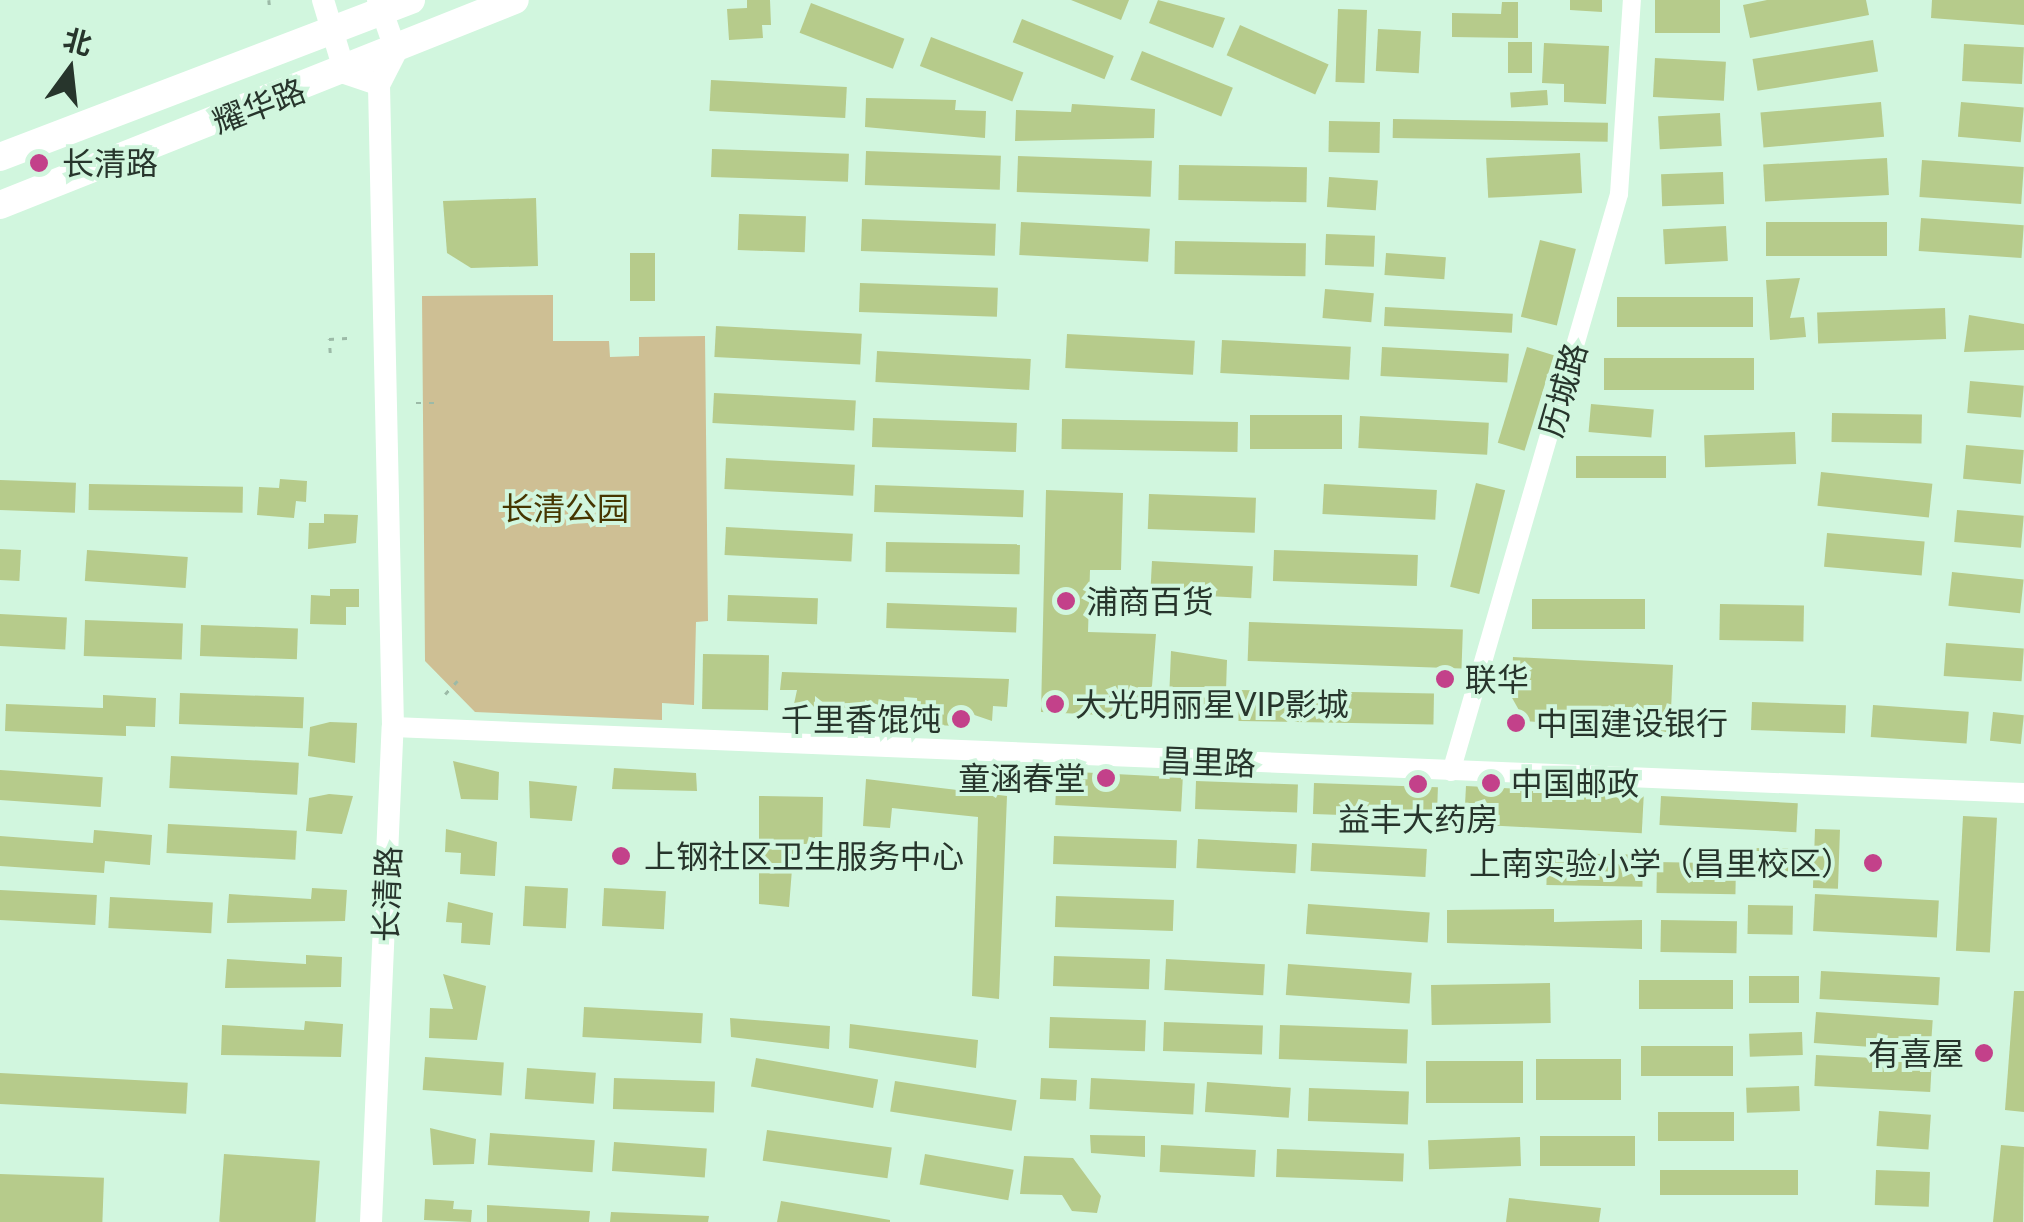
<!DOCTYPE html>
<meta charset="utf-8">
<style>
body{margin:0}
#map{position:relative;width:2024px;height:1222px;overflow:hidden;background:#d1f6de;font-family:Lato,"Noto Sans SC",sans-serif}
div>[style]{position:absolute}
[style*='--x']{left:calc(var(--x)*1px);top:calc(var(--y)*1px);width:calc(var(--w)*1px);rotate:calc(var(--a)*1deg)}
.green>*{inset:0;background:#cebf94}
.building>*{inset:0;background:#b6cb8b;transform-origin:0 0}
.path>*{height:2.5px;margin-top:-1.25px;transform-origin:0;background:repeating-linear-gradient(90deg,#9cbaa7 0 5px,transparent 0 13px)}
.minor>*{height:18px;margin:-9px;padding:0 9px;transform-origin:9px;border-radius:9px;background:#fff}
.tertiary>*{height:20px;margin:-10px;padding:0 10px;transform-origin:10px;border-radius:10px;background:#fff}
.secondary>*{height:22px;margin:-11px;padding:0 11px;transform-origin:11px;border-radius:11px;background:#fff}
.primary>*{height:28px;margin:-14px;padding:0 14px;transform-origin:14px;border-radius:14px;background:#fff}
.dots>*{width:28px;height:28px;translate:-50% -50%;box-sizing:border-box;border:5px solid #d1f6de;border-radius:50%}
span{translate:-50% -50%;white-space:nowrap;text-align:center;line-height:1.15;-webkit-text-stroke:8px #d1f6de;paint-order:stroke}
.street-label{font-size:32px;color:#27352c}
.poi-label{font-size:32px;color:#27352c}
.left{translate:0 -50%;text-align:left}
.right{translate:-100% -50%;text-align:right}
.park-label{font-size:32px;color:#463600}
.north{position:absolute;left:20px;top:20px;width:100px;height:100px;-webkit-text-stroke:8px #d1f6de;paint-order:stroke;rotate:15deg;font-size:28px;font-weight:700;line-height:40px;text-align:center;color:#27352c}
.north::after{content:'';display:block;margin:auto;width:35px;height:45px;background:#27352c;clip-path:polygon(50% 0,100% 100%,50% 72%,0 100%)}
</style>
<div id="map">
<div class="green">
<i style="clip-path:polygon(553px 295px,553px 341px,609px 341px,610px 357px,639px 356px,639px 337px,705px 336px,708px 621px,696px 622px,694px 705px,662px 703px,662px 720px,475px 712px,425px 661px,422px 296px)"></i>
</div>
<div class="building">
<i style="clip-path:polygon(747px 0,770px 0,771px 25px,762px 25px,763px 38px,729px 40px,727px 9px,747px 8px)"></i>
<i style="clip-path:polygon(1071px 0,1129px 0,1121px 20px)"></i>
<i style="clip-path:polygon(1158px 0,1225px 18px,1213px 48px,1149px 23px)"></i>
<i style="clip-path:polygon(1570px 0,1602px 0,1602px 12px,1570px 10px)"></i>
<i style="left:1655px;top:0;width:65px;height:33px"></i>
<i style="clip-path:polygon(1767px 0,1866px 0,1869px 15px,1750px 38px,1743px 5px)"></i>
<i style="clip-path:polygon(1932px 0,2024px 0,2024px 25px,1931px 18px)"></i>
<i style="clip-path:polygon(1502px 2px,1518px 2px,1518px 38px,1452px 37px,1452px 13px,1501px 14px)"></i>
<i style="left:811px;top:3px;width:100px;height:32px;rotate:21deg"></i>
<i style="left:1338px;top:9px;width:29px;height:73px;rotate:2deg"></i>
<i style="left:1022px;top:19px;width:99px;height:25px;rotate:22deg"></i>
<i style="left:1240px;top:25px;width:97px;height:33px;rotate:24deg"></i>
<i style="left:1378px;top:29px;width:43px;height:42px;rotate:3deg"></i>
<i style="left:931px;top:37px;width:99px;height:31px;rotate:21deg"></i>
<i style="left:1873px;top:40px;width:32px;height:122px;rotate:81deg"></i>
<i style="left:1508px;top:42px;width:24px;height:31px"></i>
<i style="clip-path:polygon(1544px 43px,1609px 46px,1606px 104px,1564px 102px,1564px 84px,1542px 83px)"></i>
<i style="left:1964px;top:44px;width:60px;height:37px;rotate:3deg"></i>
<i style="left:1142px;top:51px;width:98px;height:31px;rotate:22deg"></i>
<i style="left:1655px;top:58px;width:71px;height:39px;rotate:3deg"></i>
<i style="left:711px;top:80px;width:136px;height:31px;rotate:3deg"></i>
<i style="left:1547px;top:90px;width:15px;height:37px;rotate:86deg"></i>
<i style="clip-path:polygon(866px 98px,956px 100px,955px 110px,986px 111px,985px 138px,865px 127px)"></i>
<i style="left:1881px;top:102px;width:35px;height:121px;rotate:85deg"></i>
<i style="left:1961px;top:102px;width:63px;height:35px;rotate:5deg"></i>
<i style="clip-path:polygon(1072px 104px,1155px 109px,1154px 138px,1015px 141px,1016px 110px,1071px 112px)"></i>
<i style="left:1720px;top:113px;width:33px;height:62px;rotate:87deg"></i>
<i style="left:1393px;top:119px;width:215px;height:19px;rotate:1deg"></i>
<i style="left:1329px;top:121px;width:51px;height:31px;rotate:1deg"></i>
<i style="left:712px;top:149px;width:137px;height:28px;rotate:2deg"></i>
<i style="left:866px;top:151px;width:135px;height:34px;rotate:2deg"></i>
<i style="left:1580px;top:153px;width:40px;height:94px;rotate:87deg"></i>
<i style="left:1018px;top:156px;width:134px;height:36px;rotate:2deg"></i>
<i style="left:1887px;top:158px;width:37px;height:124px;rotate:87deg"></i>
<i style="left:1922px;top:160px;width:102px;height:37px;rotate:4deg"></i>
<i style="left:1179px;top:165px;width:128px;height:35px;rotate:1deg"></i>
<i style="left:1723px;top:172px;width:32px;height:62px;rotate:88deg"></i>
<i style="left:1329px;top:177px;width:49px;height:30px;rotate:4deg"></i>
<i style="clip-path:polygon(536px 198px,538px 266px,471px 268px,447px 253px,443px 201px)"></i>
<i style="left:739px;top:214px;width:67px;height:36px;rotate:2deg"></i>
<i style="left:1921px;top:218px;width:103px;height:33px;rotate:4deg"></i>
<i style="left:862px;top:219px;width:134px;height:32px;rotate:2deg"></i>
<i style="left:1021px;top:222px;width:129px;height:33px;rotate:3deg"></i>
<i style="left:1887px;top:222px;width:34px;height:121px;rotate:90deg"></i>
<i style="left:1726px;top:226px;width:35px;height:63px;rotate:87deg"></i>
<i style="left:1326px;top:234px;width:49px;height:31px;rotate:2deg"></i>
<i style="left:1540px;top:240px;width:37px;height:79px;rotate:14deg"></i>
<i style="left:1175px;top:241px;width:131px;height:33px;rotate:1deg"></i>
<i style="left:630px;top:253px;width:25px;height:48px"></i>
<i style="left:1386px;top:253px;width:60px;height:22px;rotate:4deg"></i>
<i style="clip-path:polygon(1800px 278px,1790px 318px,1804px 317px,1806px 337px,1770px 340px,1766px 280px)"></i>
<i style="left:860px;top:283px;width:138px;height:29px;rotate:2deg"></i>
<i style="left:1325px;top:289px;width:49px;height:29px;rotate:5deg"></i>
<i style="left:1753px;top:297px;width:30px;height:136px;rotate:90deg"></i>
<i style="left:1385px;top:307px;width:128px;height:19px;rotate:3deg"></i>
<i style="left:1945px;top:308px;width:31px;height:128px;rotate:88deg"></i>
<i style="clip-path:polygon(1969px 315px,2024px 324px,2024px 350px,1964px 352px)"></i>
<i style="left:716px;top:326px;width:146px;height:31px;rotate:3deg"></i>
<i style="left:1067px;top:334px;width:128px;height:34px;rotate:3deg"></i>
<i style="left:1222px;top:340px;width:129px;height:33px;rotate:3deg"></i>
<i style="left:1382px;top:347px;width:127px;height:29px;rotate:3deg"></i>
<i style="left:1527px;top:347px;width:28px;height:100px;rotate:17deg"></i>
<i style="left:877px;top:351px;width:154px;height:31px;rotate:3deg"></i>
<i style="left:1604px;top:358px;width:150px;height:32px"></i>
<i style="left:1970px;top:381px;width:54px;height:32px;rotate:5deg"></i>
<i style="left:714px;top:393px;width:142px;height:30px;rotate:3deg"></i>
<i style="left:1591px;top:404px;width:63px;height:28px;rotate:5deg"></i>
<i style="left:1832px;top:413px;width:90px;height:29px;rotate:1deg"></i>
<i style="left:1250px;top:415px;width:92px;height:34px"></i>
<i style="left:1360px;top:416px;width:129px;height:32px;rotate:3deg"></i>
<i style="left:873px;top:418px;width:144px;height:29px;rotate:2deg"></i>
<i style="left:1062px;top:419px;width:176px;height:30px;rotate:1deg"></i>
<i style="left:1795px;top:432px;width:32px;height:91px;rotate:88deg"></i>
<i style="left:1966px;top:445px;width:58px;height:34px;rotate:5deg"></i>
<i style="left:1666px;top:456px;width:22px;height:90px;rotate:90deg"></i>
<i style="left:726px;top:458px;width:129px;height:31px;rotate:3deg"></i>
<i style="left:1821px;top:472px;width:112px;height:34px;rotate:6deg"></i>
<i style="clip-path:polygon(280px 479px,307px 481px,306px 502px,296px 501px,294px 518px,257px 515px,259px 487px,279px 488px)"></i>
<i style="left:0;top:480px;width:76px;height:30px;rotate:2deg"></i>
<i style="left:1476px;top:483px;width:30px;height:107px;rotate:14deg"></i>
<i style="left:89px;top:484px;width:154px;height:26px;rotate:1deg"></i>
<i style="left:1324px;top:484px;width:113px;height:30px;rotate:3deg"></i>
<i style="left:875px;top:485px;width:149px;height:27px;rotate:2deg"></i>
<i style="clip-path:polygon(1046px 490px,1123px 493px,1121px 570px,1090px 570px,1088px 632px,1156px 634px,1151px 699px,1169px 700px,1171px 651px,1227px 660px,1225px 721px,1041px 712px)"></i>
<i style="left:1149px;top:494px;width:107px;height:35px;rotate:2deg"></i>
<i style="left:1957px;top:510px;width:67px;height:32px;rotate:5deg"></i>
<i style="clip-path:polygon(324px 514px,358px 515px,356px 543px,308px 549px,309px 523px,324px 523px)"></i>
<i style="left:726px;top:527px;width:127px;height:28px;rotate:3deg"></i>
<i style="left:1827px;top:533px;width:98px;height:34px;rotate:5deg"></i>
<i style="left:886px;top:542px;width:134px;height:30px;rotate:1deg"></i>
<i style="left:0;top:549px;width:21px;height:31px;rotate:3deg"></i>
<i style="left:87px;top:550px;width:101px;height:31px;rotate:4deg"></i>
<i style="left:1274px;top:550px;width:144px;height:31px;rotate:2deg"></i>
<i style="left:1152px;top:561px;width:101px;height:32px;rotate:3deg"></i>
<i style="left:1952px;top:572px;width:72px;height:34px;rotate:6deg"></i>
<i style="clip-path:polygon(330px 589px,359px 589px,359px 607px,346px 607px,346px 625px,310px 624px,311px 595px,330px 596px)"></i>
<i style="left:728px;top:595px;width:90px;height:26px;rotate:2deg"></i>
<i style="left:1532px;top:599px;width:113px;height:30px"></i>
<i style="left:887px;top:603px;width:130px;height:25px;rotate:2deg"></i>
<i style="left:1720px;top:604px;width:84px;height:36px;rotate:1deg"></i>
<i style="left:0;top:614px;width:67px;height:32px;rotate:3deg"></i>
<i style="left:85px;top:620px;width:98px;height:36px;rotate:2deg"></i>
<i style="left:1249px;top:622px;width:214px;height:39px;rotate:2deg"></i>
<i style="left:201px;top:625px;width:97px;height:31px;rotate:2deg"></i>
<i style="left:1946px;top:643px;width:78px;height:33px;rotate:4deg"></i>
<i style="left:703px;top:654px;width:66px;height:55px;rotate:1deg"></i>
<i style="clip-path:polygon(1513px 657px,1673px 665px,1670px 733px,1525px 721px,1511px 696px)"></i>
<i style="clip-path:polygon(782px 672px,1009px 679px,1007px 707px,993px 706px,992px 721px,954px 708px,955px 726px,918px 724px,917px 698px,904px 697px,906px 715px,865px 700px,866px 712px,830px 708px,815px 696px,815px 709px,794px 704px,797px 690px,780px 690px)"></i>
<i style="left:1239px;top:690px;width:195px;height:31px;rotate:1deg"></i>
<i style="left:180px;top:693px;width:124px;height:31px;rotate:2deg"></i>
<i style="clip-path:polygon(103px 695px,156px 698px,155px 727px,126px 726px,126px 736px,5px 731px,6px 704px,103px 708px)"></i>
<i style="left:1752px;top:702px;width:94px;height:28px;rotate:2deg"></i>
<i style="left:1873px;top:705px;width:96px;height:32px;rotate:4deg"></i>
<i style="left:1993px;top:712px;width:31px;height:29px;rotate:6deg"></i>
<i style="clip-path:polygon(330px 722px,357px 723px,355px 763px,308px 756px,310px 727px)"></i>
<i style="left:171px;top:756px;width:128px;height:32px;rotate:3deg"></i>
<i style="clip-path:polygon(453px 761px,499px 772px,498px 800px,461px 799px)"></i>
<i style="clip-path:polygon(614px 768px,696px 773px,697px 791px,612px 789px)"></i>
<i style="left:0;top:770px;width:103px;height:30px;rotate:4deg"></i>
<i style="left:1057px;top:771px;width:126px;height:34px;rotate:3deg"></i>
<i style="clip-path:polygon(866px 779px,1007px 796px,999px 999px,972px 996px,978px 817px,892px 808px,890px 828px,863px 826px)"></i>
<i style="clip-path:polygon(529px 781px,577px 786px,572px 821px,530px 818px)"></i>
<i style="left:1196px;top:781px;width:102px;height:28px;rotate:2deg"></i>
<i style="left:1314px;top:783px;width:124px;height:31px;rotate:2deg"></i>
<i style="left:1466px;top:786px;width:178px;height:38px;rotate:3deg"></i>
<i style="clip-path:polygon(329px 794px,353px 796px,342px 834px,306px 831px,309px 798px)"></i>
<i style="clip-path:polygon(759px 796px,823px 797px,822px 844px,794px 844px,789px 907px,759px 904px)"></i>
<i style="left:1661px;top:796px;width:137px;height:29px;rotate:3deg"></i>
<i style="left:1963px;top:816px;width:34px;height:135px;rotate:3deg"></i>
<i style="left:168px;top:824px;width:129px;height:29px;rotate:3deg"></i>
<i style="clip-path:polygon(446px 829px,497px 842px,495px 876px,460px 874px,461px 853px,445px 852px)"></i>
<i style="left:1815px;top:829px;width:25px;height:59px;rotate:2deg"></i>
<i style="clip-path:polygon(94px 830px,152px 835px,150px 865px,105px 861px,104px 873px,0 866px,0 836px,93px 843px)"></i>
<i style="left:1054px;top:836px;width:123px;height:28px;rotate:2deg"></i>
<i style="left:1198px;top:839px;width:99px;height:29px;rotate:3deg"></i>
<i style="left:1312px;top:843px;width:115px;height:28px;rotate:3deg"></i>
<i style="left:1752px;top:848px;width:41px;height:29px;rotate:1deg"></i>
<i style="left:1547px;top:853px;width:96px;height:32px;rotate:1deg"></i>
<i style="left:1657px;top:862px;width:79px;height:31px;rotate:1deg"></i>
<i style="left:525px;top:886px;width:43px;height:40px;rotate:3deg"></i>
<i style="clip-path:polygon(312px 888px,347px 890px,345px 921px,227px 923px,229px 894px,311px 899px)"></i>
<i style="left:604px;top:888px;width:62px;height:38px;rotate:3deg"></i>
<i style="left:0;top:890px;width:97px;height:30px;rotate:3deg"></i>
<i style="left:1815px;top:894px;width:124px;height:37px;rotate:3deg"></i>
<i style="left:1056px;top:896px;width:118px;height:31px;rotate:2deg"></i>
<i style="left:110px;top:897px;width:103px;height:31px;rotate:3deg"></i>
<i style="clip-path:polygon(448px 902px,493px 913px,490px 945px,461px 943px,462px 923px,446px 922px)"></i>
<i style="left:1308px;top:904px;width:122px;height:30px;rotate:4deg"></i>
<i style="left:1748px;top:905px;width:45px;height:29px;rotate:1deg"></i>
<i style="clip-path:polygon(1554px 909px,1554px 922px,1642px 920px,1642px 949px,1447px 943px,1447px 910px)"></i>
<i style="left:1661px;top:920px;width:76px;height:32px;rotate:1deg"></i>
<i style="clip-path:polygon(306px 955px,342px 957px,341px 987px,225px 988px,227px 959px,306px 964px)"></i>
<i style="left:1054px;top:956px;width:96px;height:30px;rotate:2deg"></i>
<i style="left:1166px;top:959px;width:99px;height:31px;rotate:3deg"></i>
<i style="left:1288px;top:964px;width:124px;height:31px;rotate:4deg"></i>
<i style="left:1821px;top:971px;width:119px;height:28px;rotate:3deg"></i>
<i style="clip-path:polygon(443px 974px,486px 986px,477px 1040px,429px 1038px,430px 1008px,453px 1009px)"></i>
<i style="left:1799px;top:976px;width:27px;height:50px;rotate:90deg"></i>
<i style="left:1733px;top:980px;width:29px;height:94px;rotate:90deg"></i>
<i style="left:1550px;top:983px;width:40px;height:119px;rotate:89deg"></i>
<i style="clip-path:polygon(2014px 991px,2024px 991px,2024px 1112px,2005px 1110px)"></i>
<i style="left:584px;top:1007px;width:119px;height:30px;rotate:3deg"></i>
<i style="left:1816px;top:1012px;width:117px;height:31px;rotate:4deg"></i>
<i style="left:1050px;top:1017px;width:96px;height:31px;rotate:2deg"></i>
<i style="clip-path:polygon(730px 1018px,830px 1026px,829px 1049px,731px 1037px)"></i>
<i style="clip-path:polygon(305px 1021px,343px 1024px,341px 1057px,221px 1055px,222px 1025px,304px 1030px)"></i>
<i style="left:1164px;top:1022px;width:99px;height:29px;rotate:2deg"></i>
<i style="clip-path:polygon(850px 1024px,978px 1040px,976px 1068px,849px 1048px)"></i>
<i style="left:1280px;top:1025px;width:128px;height:34px;rotate:2deg"></i>
<i style="left:1802px;top:1032px;width:23px;height:53px;rotate:88deg"></i>
<i style="left:1641px;top:1046px;width:92px;height:30px"></i>
<i style="left:1816px;top:1055px;width:116px;height:31px;rotate:3deg"></i>
<i style="left:425px;top:1057px;width:79px;height:33px;rotate:4deg"></i>
<i style="left:756px;top:1058px;width:124px;height:29px;rotate:10deg"></i>
<i style="left:1536px;top:1059px;width:85px;height:41px"></i>
<i style="left:1426px;top:1061px;width:97px;height:42px"></i>
<i style="left:527px;top:1068px;width:69px;height:31px;rotate:4deg"></i>
<i style="left:0;top:1073px;width:188px;height:31px;rotate:3deg"></i>
<i style="left:614px;top:1078px;width:101px;height:31px;rotate:2deg"></i>
<i style="left:1041px;top:1078px;width:36px;height:21px;rotate:3deg"></i>
<i style="left:1091px;top:1078px;width:104px;height:31px;rotate:3deg"></i>
<i style="left:895px;top:1081px;width:123px;height:31px;rotate:9deg"></i>
<i style="left:1207px;top:1082px;width:84px;height:30px;rotate:4deg"></i>
<i style="left:1799px;top:1086px;width:25px;height:53px;rotate:88deg"></i>
<i style="left:1309px;top:1088px;width:100px;height:33px;rotate:2deg"></i>
<i style="left:1879px;top:1111px;width:52px;height:35px;rotate:4deg"></i>
<i style="left:1658px;top:1112px;width:76px;height:29px"></i>
<i style="clip-path:polygon(430px 1128px,476px 1139px,474px 1164px,433px 1165px)"></i>
<i style="left:767px;top:1130px;width:126px;height:31px;rotate:8deg"></i>
<i style="left:490px;top:1133px;width:105px;height:32px;rotate:4deg"></i>
<i style="clip-path:polygon(1090px 1135px,1145px 1136px,1145px 1157px,1091px 1153px)"></i>
<i style="left:1635px;top:1136px;width:30px;height:95px;rotate:90deg"></i>
<i style="left:1520px;top:1137px;width:29px;height:92px;rotate:88deg"></i>
<i style="left:614px;top:1142px;width:93px;height:29px;rotate:4deg"></i>
<i style="left:1161px;top:1145px;width:95px;height:27px;rotate:3deg"></i>
<i style="clip-path:polygon(2001px 1145px,2024px 1147px,2023px 1222px,1993px 1222px)"></i>
<i style="left:1277px;top:1149px;width:127px;height:28px;rotate:2deg"></i>
<i style="left:224px;top:1154px;width:96px;height:68px;rotate:4deg"></i>
<i style="left:925px;top:1154px;width:90px;height:31px;rotate:10deg"></i>
<i style="clip-path:polygon(1024px 1156px,1073px 1158px,1101px 1196px,1097px 1213px,1072px 1211px,1062px 1195px,1020px 1194px)"></i>
<i style="left:1660px;top:1170px;width:138px;height:25px"></i>
<i style="left:1876px;top:1170px;width:54px;height:35px;rotate:2deg"></i>
<i style="left:0;top:1174px;width:104px;height:48px;rotate:2deg"></i>
<i style="clip-path:polygon(1509px 1198px,1601px 1208px,1599px 1222px,1506px 1222px)"></i>
<i style="clip-path:polygon(425px 1199px,454px 1201px,453px 1209px,472px 1210px,471px 1222px,424px 1220px)"></i>
<i style="clip-path:polygon(781px 1201px,890px 1220px,890px 1222px,777px 1222px)"></i>
<i style="clip-path:polygon(487px 1205px,590px 1211px,589px 1222px,487px 1222px)"></i>
<i style="clip-path:polygon(611px 1212px,709px 1216px,708px 1222px,610px 1222px)"></i>
</div>
<div class="path">
<i style="--x:269;--y:0;--w:9;--a:84"></i>
<i style="--x:330;--y:353;--w:14;--a:-94"></i>
<i style="--x:329;--y:339;--w:22;--a:-3"></i>
<i style="--x:416;--y:403;--w:20;--a:0"></i>
<i style="--x:445;--y:694;--w:18;--a:-47"></i>
</div>
<div class="minor">
<i style="--x:1451;--y:772;--w:602;--a:-73.79"></i>
<i style="--x:1619;--y:194;--w:194;--a:-86.2"></i>
</div>
<div class="tertiary">
<i style="--x:393;--y:727;--w:1632;--a:2.32"></i>
</div>
<div class="secondary">
<i style="--x:323;--y:0;--w:76;--a:73.2"></i>
<i style="--x:345;--y:73;--w:36;--a:19"></i>
<i style="--x:371;--y:1222;--w:495;--a:-87.5"></i>
<i style="--x:393;--y:727;--w:642;--a:-91.25"></i>
<i style="--x:379;--y:85;--w:38;--a:-63"></i>
<i style="--x:396;--y:51;--w:54;--a:-109.4"></i>
</div>
<div class="primary">
<i style="--x:0;--y:157;--w:440;--a:-20.9"></i>
<i style="--x:0;--y:205;--w:554;--a:-21.71"></i>
</div>
<div class="dots">
<i style="left:39px;top:163px;background:#c3418a"></i>
<i style="left:1066px;top:601px;background:#c3418a"></i>
<i style="left:1445px;top:679px;background:#c3418a"></i>
<i style="left:1055px;top:704px;background:#c3418a"></i>
<i style="left:961px;top:719px;background:#c3418a"></i>
<i style="left:1516px;top:723px;background:#c3418a"></i>
<i style="left:1106px;top:778px;background:#c3418a"></i>
<i style="left:1491px;top:783px;background:#c3418a"></i>
<i style="left:1418px;top:784px;background:#c3418a"></i>
<i style="left:621px;top:856px;background:#c3418a"></i>
<i style="left:1873px;top:863px;background:#c3418a"></i>
<i style="left:1984px;top:1053px;background:#c3418a"></i>
</div>
<div class="street-label">
<span style="left:259px;top:106px;rotate:-21deg">耀华路</span>
<span style="left:1563px;top:390px;rotate:-74deg">历城路</span>
<span style="left:1208px;top:762px;rotate:2deg">昌里路</span>
<span style="left:387px;top:894px;rotate:-88deg">长清路</span>
</div>
<div class="poi-label">
<span class="left" style="left:62px;top:163px">长清路</span>
<span class="left" style="left:1086px;top:601px">浦商百货</span>
<span class="left" style="left:1465px;top:679px">联华</span>
<span class="left" style="left:1075px;top:704px">大光明丽星VIP影城</span>
<span class="right" style="left:941px;top:719px">千里香馄饨</span>
<span class="left" style="left:1536px;top:723px">中国建设银行</span>
<span class="right" style="left:1086px;top:778px">童涵春堂</span>
<span class="left" style="left:1511px;top:783px">中国邮政</span>
<span style="left:1418px;top:819px">益丰大药房</span>
<span class="left" style="left:644px;top:856px">上钢社区卫生服务中心</span>
<span class="right" style="left:1853px;top:863px">上南实验小学（昌里校区）</span>
<span class="right" style="left:1964px;top:1053px">有喜屋</span>
</div>
<div class="park-label">
<span style="left:565px;top:508px">长清公园</span>
</div>
<div class="north">北</div>
</div>
